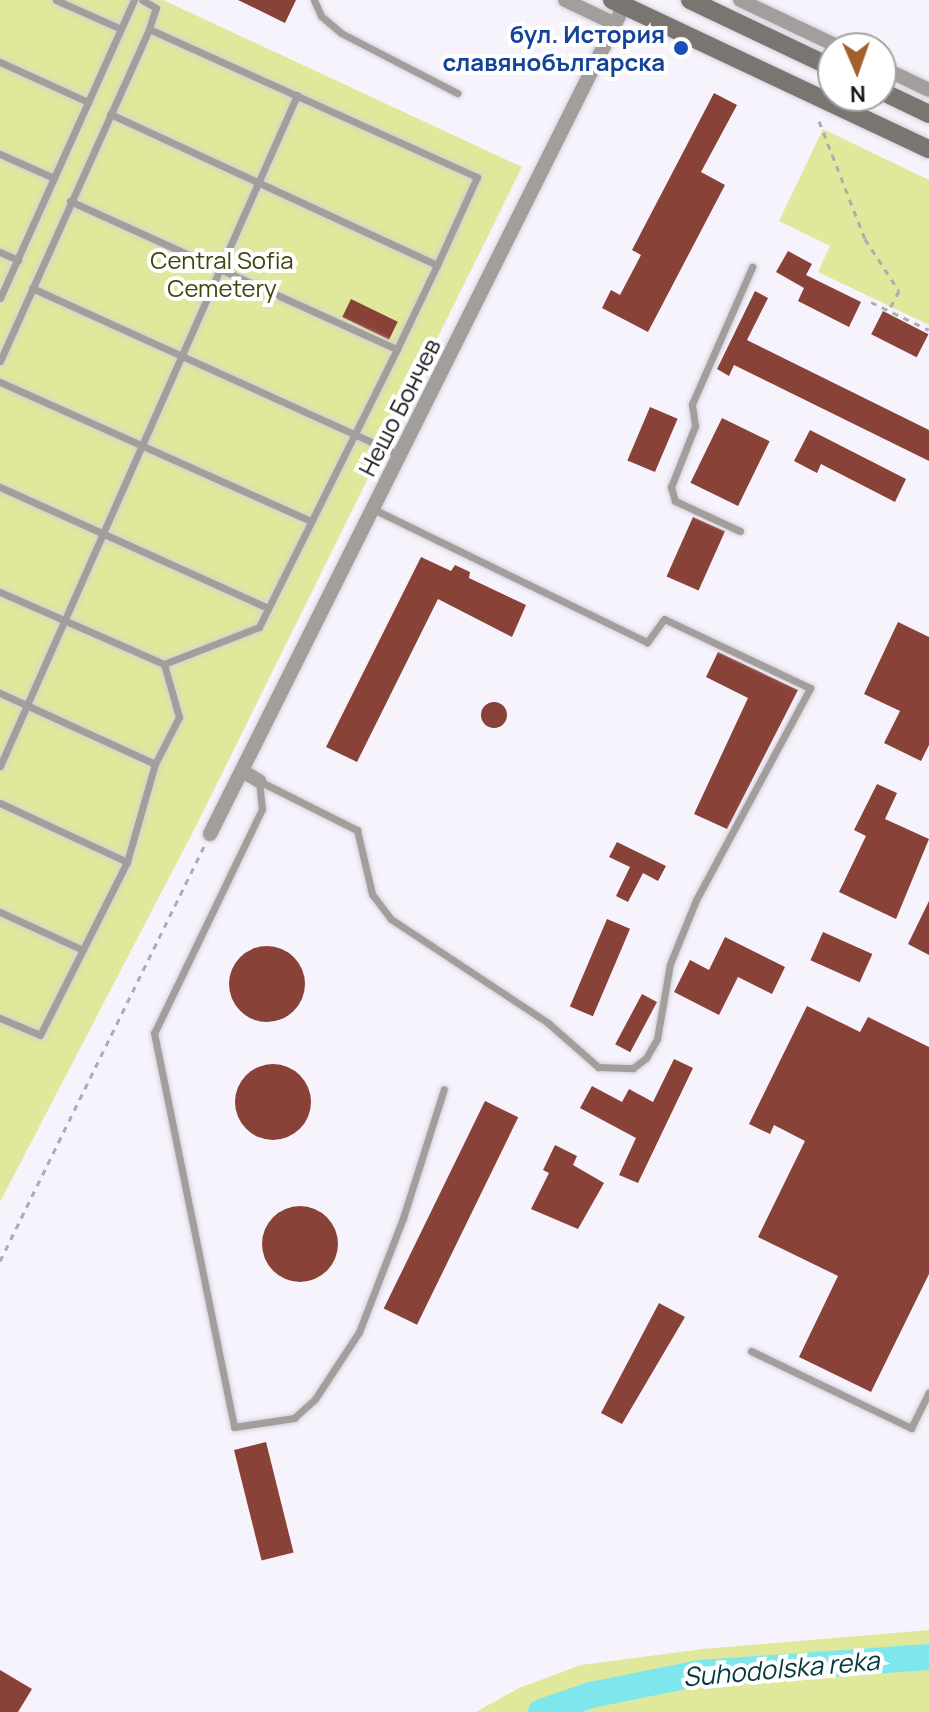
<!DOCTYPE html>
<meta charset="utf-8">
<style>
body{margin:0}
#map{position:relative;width:929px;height:1712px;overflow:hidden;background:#f7f3fd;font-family:Manrope,sans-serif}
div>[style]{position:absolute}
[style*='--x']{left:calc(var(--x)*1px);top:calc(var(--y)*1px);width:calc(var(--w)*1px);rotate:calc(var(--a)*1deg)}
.green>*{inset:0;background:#e0e89c}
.river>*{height:26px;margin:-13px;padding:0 13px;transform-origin:13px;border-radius:13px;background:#7de7ed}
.building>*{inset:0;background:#894237;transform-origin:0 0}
.round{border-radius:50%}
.path>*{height:3px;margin-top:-1.5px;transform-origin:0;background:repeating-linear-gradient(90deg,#afabb3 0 6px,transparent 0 12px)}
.roads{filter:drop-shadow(0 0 2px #d3d0d9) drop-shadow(0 0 2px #d3d0d9)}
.lane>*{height:7px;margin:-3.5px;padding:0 3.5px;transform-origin:3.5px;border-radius:3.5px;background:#a29e9b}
.street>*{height:14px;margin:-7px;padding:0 7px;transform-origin:7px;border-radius:7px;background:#a29e9b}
.secondary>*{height:18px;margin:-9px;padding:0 9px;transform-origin:9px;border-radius:9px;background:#7a7570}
.dots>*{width:22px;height:22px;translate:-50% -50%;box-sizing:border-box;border:4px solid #fff;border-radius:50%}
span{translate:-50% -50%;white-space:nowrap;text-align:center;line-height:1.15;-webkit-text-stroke:8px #fff;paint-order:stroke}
.transit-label{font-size:24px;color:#164399;font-weight:700}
.right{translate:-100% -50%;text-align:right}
.park-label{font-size:24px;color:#41450a}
.street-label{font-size:24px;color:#19171b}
.water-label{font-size:26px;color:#03393b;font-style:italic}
.north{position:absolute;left:817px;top:32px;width:80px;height:80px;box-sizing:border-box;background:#fff;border:2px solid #a3a2a4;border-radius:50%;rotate:178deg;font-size:22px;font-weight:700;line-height:32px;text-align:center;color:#19171b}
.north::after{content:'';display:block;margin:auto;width:28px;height:36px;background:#a3602e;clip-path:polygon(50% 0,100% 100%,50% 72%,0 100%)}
</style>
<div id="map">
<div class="green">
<i style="clip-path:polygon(0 0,163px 0,522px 167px,196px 826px,0 1202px)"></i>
<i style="clip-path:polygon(823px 129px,929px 180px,929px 325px,818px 272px,830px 246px,779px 221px)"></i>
<i style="clip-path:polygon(929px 1630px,929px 1712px,476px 1712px,519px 1688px,581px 1665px,703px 1649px)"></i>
</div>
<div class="river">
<i style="--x:541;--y:1712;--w:53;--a:-18.8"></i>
<i style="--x:591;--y:1695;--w:111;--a:-11.4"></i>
<i style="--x:700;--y:1673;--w:230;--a:-4"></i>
</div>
<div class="building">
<i style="clip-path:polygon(238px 0,296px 0,285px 23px)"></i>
<i style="clip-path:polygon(714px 93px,737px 105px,701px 172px,725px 185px,648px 332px,602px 308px,611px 290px,620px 295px,641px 255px,632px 250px)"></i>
<i style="clip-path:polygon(788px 251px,812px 264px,806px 275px,861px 302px,849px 327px,798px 301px,804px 288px,776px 272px)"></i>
<i style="clip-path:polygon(755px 291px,768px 298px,747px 340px,929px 430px,929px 461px,734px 365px,729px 376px,717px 369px)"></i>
<i style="left:351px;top:299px;width:52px;height:20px;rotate:26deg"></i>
<i style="left:883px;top:311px;width:51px;height:26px;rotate:27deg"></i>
<i style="left:650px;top:407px;width:30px;height:58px;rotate:23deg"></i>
<i style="left:722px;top:418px;width:53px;height:72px;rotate:26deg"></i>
<i style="clip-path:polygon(810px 430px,906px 479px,895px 502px,821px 464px,817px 473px,794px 461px)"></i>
<i style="left:693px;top:517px;width:35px;height:65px;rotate:24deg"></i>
<i style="clip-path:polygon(421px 557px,451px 571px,455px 565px,470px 572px,469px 578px,526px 605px,512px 637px,438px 599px,357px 762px,326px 747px)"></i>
<i style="clip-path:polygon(898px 622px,929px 637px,929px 745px,921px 761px,884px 743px,900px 711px,864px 694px)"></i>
<i style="clip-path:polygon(718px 652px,798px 690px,727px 829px,694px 814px,748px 698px,706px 677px)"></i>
<i class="round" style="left:481px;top:702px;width:26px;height:26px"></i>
<i style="clip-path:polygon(877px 784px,897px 793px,885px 819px,929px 839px,896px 919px,839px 892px,866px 836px,854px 830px)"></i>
<i style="clip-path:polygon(617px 842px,666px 866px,658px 881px,643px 873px,628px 902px,616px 896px,630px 867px,609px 857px)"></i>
<i style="clip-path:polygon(929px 901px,929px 955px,908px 944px)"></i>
<i style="left:607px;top:919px;width:25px;height:95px;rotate:23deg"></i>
<i style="left:823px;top:932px;width:54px;height:31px;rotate:24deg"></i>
<i style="clip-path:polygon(725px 937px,785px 967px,772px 994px,738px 977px,719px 1015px,674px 992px,690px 960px,709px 970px)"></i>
<i class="round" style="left:229px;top:946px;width:76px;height:76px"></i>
<i style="left:642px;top:994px;width:17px;height:57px;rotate:28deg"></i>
<i style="clip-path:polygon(807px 1006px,860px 1032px,868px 1017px,929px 1047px,929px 1274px,871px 1392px,799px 1357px,838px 1276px,758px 1237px,805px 1141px,774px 1125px,770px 1134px,749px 1124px)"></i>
<i style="clip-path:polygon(674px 1059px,693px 1068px,638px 1183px,619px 1175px,636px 1138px,580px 1108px,592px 1086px,622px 1102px,629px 1089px,653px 1102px)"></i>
<i class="round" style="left:235px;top:1064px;width:76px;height:76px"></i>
<i style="left:485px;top:1101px;width:37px;height:231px;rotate:26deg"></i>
<i style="clip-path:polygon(555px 1145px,577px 1156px,573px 1165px,604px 1183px,578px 1229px,531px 1209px,549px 1173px,543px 1170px)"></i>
<i class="round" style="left:262px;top:1206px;width:76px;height:76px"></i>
<i style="clip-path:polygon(659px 1303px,685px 1317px,622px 1424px,601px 1413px)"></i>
<i style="left:266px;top:1442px;width:114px;height:33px;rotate:76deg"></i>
<i style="clip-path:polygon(0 1670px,32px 1689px,18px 1712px,0 1712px)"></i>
</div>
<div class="path">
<i style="--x:819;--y:121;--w:127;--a:68.7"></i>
<i style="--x:865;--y:239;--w:62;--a:56.8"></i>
<i style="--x:899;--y:291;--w:21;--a:118"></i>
<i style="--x:871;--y:302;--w:64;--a:25.8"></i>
<i style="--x:0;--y:1261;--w:464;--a:-63.8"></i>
</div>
<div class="roads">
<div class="lane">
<i style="--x:56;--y:0;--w:71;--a:24"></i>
<i style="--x:314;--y:0;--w:17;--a:66"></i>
<i style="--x:321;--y:16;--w:26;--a:40"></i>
<i style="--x:341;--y:33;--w:131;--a:27.3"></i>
<i style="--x:149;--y:29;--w:360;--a:24.3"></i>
<i style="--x:477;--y:177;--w:97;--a:114.4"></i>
<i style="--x:0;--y:62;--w:97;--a:24.4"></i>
<i style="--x:0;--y:154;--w:59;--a:24"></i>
<i style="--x:70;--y:201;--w:359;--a:24.4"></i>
<i style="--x:397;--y:349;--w:93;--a:-64.5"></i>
<i style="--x:437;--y:265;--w:360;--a:-155.2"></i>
<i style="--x:0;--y:252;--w:20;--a:24"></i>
<i style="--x:32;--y:288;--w:404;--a:24.4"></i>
<i style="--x:0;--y:298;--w:327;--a:-65.8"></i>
<i style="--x:0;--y:361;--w:364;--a:-65.8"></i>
<i style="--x:149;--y:29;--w:22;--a:-72"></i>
<i style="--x:156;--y:8;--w:16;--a:-150"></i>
<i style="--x:0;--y:382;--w:341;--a:24.1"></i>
<i style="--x:0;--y:487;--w:294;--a:24.3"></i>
<i style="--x:740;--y:531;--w:72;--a:-155.2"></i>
<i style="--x:675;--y:501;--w:15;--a:-106"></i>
<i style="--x:671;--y:487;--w:66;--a:-68.5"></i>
<i style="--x:695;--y:426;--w:22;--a:-98"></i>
<i style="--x:692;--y:404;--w:150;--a:-66.3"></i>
<i style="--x:0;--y:592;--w:179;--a:23.7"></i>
<i style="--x:164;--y:664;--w:102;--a:-21.3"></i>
<i style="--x:259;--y:627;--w:310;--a:-63.6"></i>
<i style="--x:0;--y:693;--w:170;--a:24.6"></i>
<i style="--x:0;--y:766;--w:734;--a:-66.12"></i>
<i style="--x:259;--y:781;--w:110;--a:26.6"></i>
<i style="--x:357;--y:830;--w:66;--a:76.8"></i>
<i style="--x:372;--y:894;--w:31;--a:53"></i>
<i style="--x:391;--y:919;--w:188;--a:33.5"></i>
<i style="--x:548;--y:1023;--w:67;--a:41.3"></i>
<i style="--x:598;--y:1067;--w:35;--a:2"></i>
<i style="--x:633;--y:1068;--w:16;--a:-38"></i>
<i style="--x:646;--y:1058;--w:22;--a:-60"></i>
<i style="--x:657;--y:1039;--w:76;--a:-80.2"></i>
<i style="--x:670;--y:964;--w:69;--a:-67.9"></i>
<i style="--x:696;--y:900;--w:241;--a:-61.7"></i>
<i style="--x:810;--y:688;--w:161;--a:-154.7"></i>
<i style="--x:664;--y:619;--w:29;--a:126"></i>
<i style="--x:647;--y:642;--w:305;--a:-154.1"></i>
<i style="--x:259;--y:781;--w:28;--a:84"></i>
<i style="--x:262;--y:809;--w:249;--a:115.7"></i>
<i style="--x:154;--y:1033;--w:402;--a:78.5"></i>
<i style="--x:234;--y:1427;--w:61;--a:-8.5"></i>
<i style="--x:294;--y:1418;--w:28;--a:-42"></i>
<i style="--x:315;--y:1399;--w:80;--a:-56.7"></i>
<i style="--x:359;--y:1332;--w:122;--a:-68.9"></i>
<i style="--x:403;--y:1218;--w:135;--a:-72.4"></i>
<i style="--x:0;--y:803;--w:140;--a:24.9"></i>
<i style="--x:0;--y:912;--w:91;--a:24.6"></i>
<i style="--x:0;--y:1018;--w:43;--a:23"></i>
<i style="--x:40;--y:1035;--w:194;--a:-63.3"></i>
<i style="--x:127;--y:862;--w:102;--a:-74.1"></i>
<i style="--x:155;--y:764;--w:53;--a:-62.9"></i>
<i style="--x:179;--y:717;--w:55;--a:-105.8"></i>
<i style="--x:751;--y:1351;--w:178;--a:25.7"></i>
<i style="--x:911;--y:1428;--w:40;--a:-63.4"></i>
</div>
<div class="street">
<i style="--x:565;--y:0;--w:55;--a:25.6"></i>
<i style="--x:740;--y:0;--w:112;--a:25.4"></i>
<i style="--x:881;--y:67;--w:53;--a:25.6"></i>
<i style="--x:242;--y:771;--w:20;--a:30"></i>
<i style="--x:210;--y:834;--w:932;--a:-63.43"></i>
</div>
<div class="secondary">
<i style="--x:612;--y:0;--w:350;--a:25.2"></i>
<i style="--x:690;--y:0;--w:158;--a:25.4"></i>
<i style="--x:881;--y:91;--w:53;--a:25.6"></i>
</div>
</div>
<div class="dots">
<i style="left:681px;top:48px;background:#1a4fb4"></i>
</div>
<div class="transit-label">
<span class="right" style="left:665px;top:48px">бул. История<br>славянобългарска</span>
</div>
<div class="park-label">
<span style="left:222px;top:274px">Central Sofia<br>Cemetery</span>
</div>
<div class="street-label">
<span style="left:399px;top:407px;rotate:-63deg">Нешо Бончев</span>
</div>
<div class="water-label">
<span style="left:781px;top:1669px;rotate:-5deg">Suhodolska reka</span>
</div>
<div class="north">N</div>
</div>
